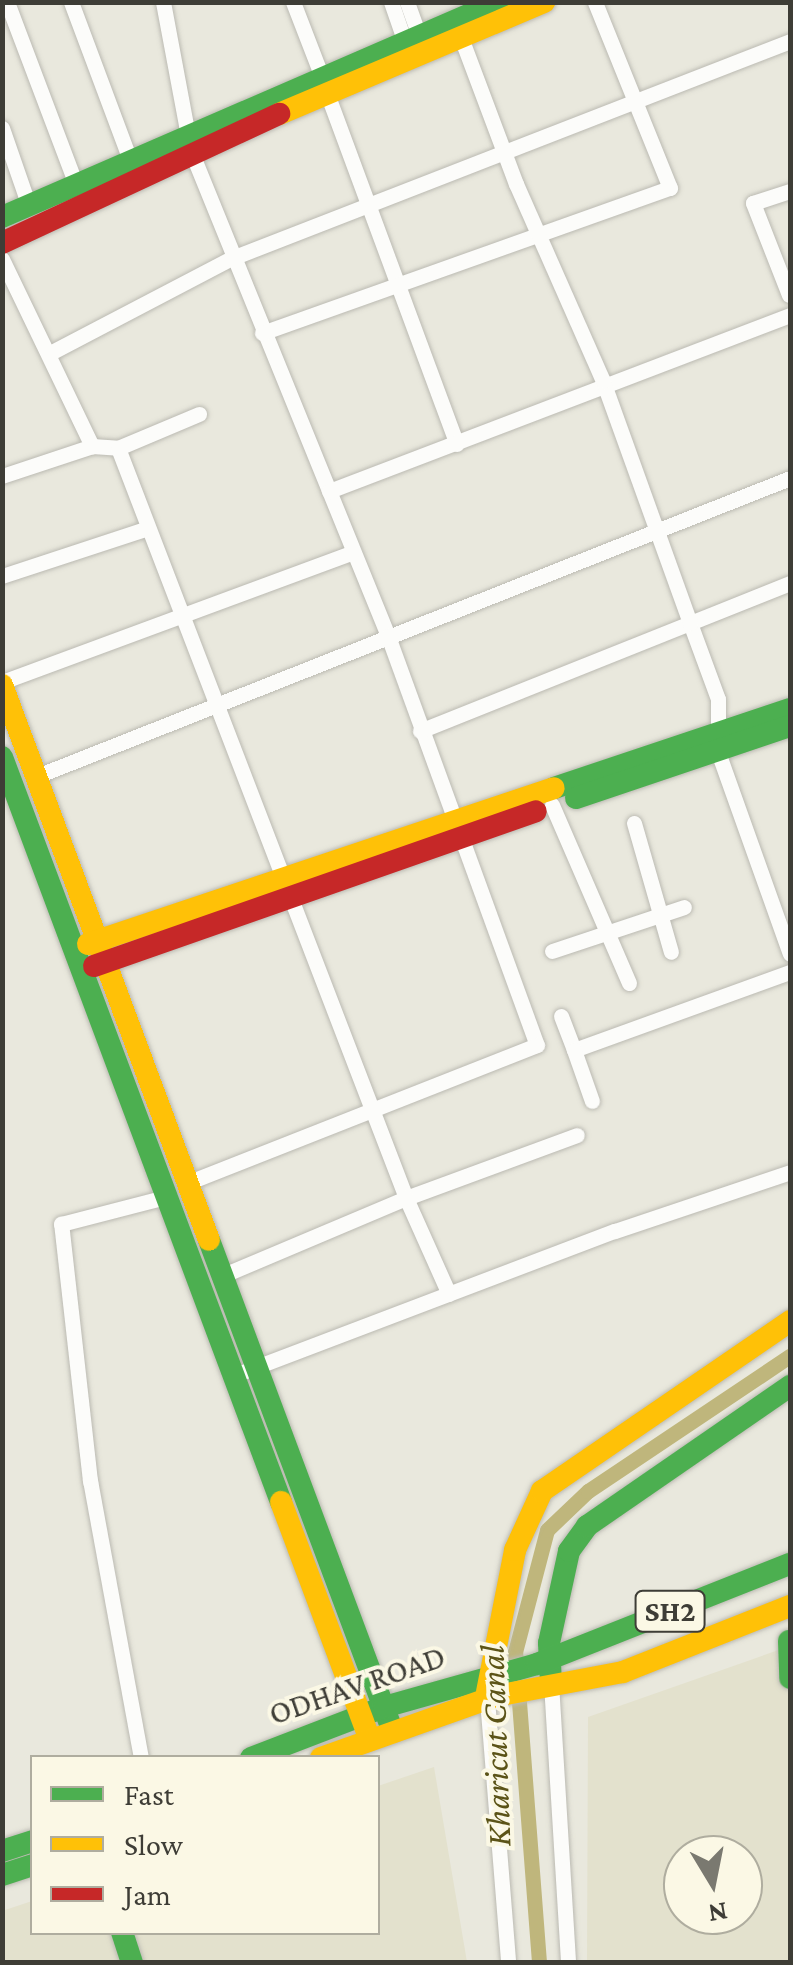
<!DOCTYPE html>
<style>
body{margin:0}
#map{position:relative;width:793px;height:1965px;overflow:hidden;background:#e9e8dd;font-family:"Crimson Pro",serif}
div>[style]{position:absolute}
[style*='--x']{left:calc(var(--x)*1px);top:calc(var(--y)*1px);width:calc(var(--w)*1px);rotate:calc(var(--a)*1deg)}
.built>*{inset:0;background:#e3e1cd}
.canal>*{height:15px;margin:-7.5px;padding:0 7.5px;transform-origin:7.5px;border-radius:7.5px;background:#bfb67c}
.roads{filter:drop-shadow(0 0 2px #bbbab2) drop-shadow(0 0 2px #bbbab2)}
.street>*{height:15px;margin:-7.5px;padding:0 7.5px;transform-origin:7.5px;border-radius:7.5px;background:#fcfcfa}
.fast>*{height:22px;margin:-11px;padding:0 11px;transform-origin:11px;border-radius:11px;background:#4caf50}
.slow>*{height:22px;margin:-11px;padding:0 11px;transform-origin:11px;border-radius:11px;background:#ffc107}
.jam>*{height:22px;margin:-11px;padding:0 11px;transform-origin:11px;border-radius:11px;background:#c62828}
span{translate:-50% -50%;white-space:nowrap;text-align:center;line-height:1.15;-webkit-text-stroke:8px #fbf8e5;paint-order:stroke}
.shield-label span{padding:2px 8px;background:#fbf8e5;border:2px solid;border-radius:8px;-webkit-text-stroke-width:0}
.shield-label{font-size:30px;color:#3e3d36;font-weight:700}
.street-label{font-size:32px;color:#3e3d36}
.water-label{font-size:35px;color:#5b5317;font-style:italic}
.frame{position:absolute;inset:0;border:5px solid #3e3d36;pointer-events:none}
.legend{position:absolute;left:30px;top:1755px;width:350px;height:180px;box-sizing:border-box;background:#fbf8e5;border:2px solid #afad9f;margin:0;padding:12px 18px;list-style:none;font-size:30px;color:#3e3d36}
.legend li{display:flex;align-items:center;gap:20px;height:50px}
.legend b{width:50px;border:2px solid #afad9f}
.north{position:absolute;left:663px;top:1835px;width:100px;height:100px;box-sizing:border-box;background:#fbf8e5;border:2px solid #afad9f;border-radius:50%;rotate:170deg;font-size:28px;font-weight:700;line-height:40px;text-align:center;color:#3e3d36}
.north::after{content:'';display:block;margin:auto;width:35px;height:45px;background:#7a7970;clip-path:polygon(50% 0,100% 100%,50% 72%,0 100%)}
</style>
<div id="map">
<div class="built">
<i style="clip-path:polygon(evenodd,790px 1646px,790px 1962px,587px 1962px,588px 1717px,790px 1646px,683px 1855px,743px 1855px,743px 1915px,683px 1915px,683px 1855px)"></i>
<i style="clip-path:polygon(434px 1767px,467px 1962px,3px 1962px,2px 1911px,32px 1901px,32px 1932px,378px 1932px,378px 1786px)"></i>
</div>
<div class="canal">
<i style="--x:539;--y:1962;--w:311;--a:-94.4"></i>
<i style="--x:515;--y:1652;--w:126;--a:-75.3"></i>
<i style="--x:547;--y:1530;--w:57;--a:-43.6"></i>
<i style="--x:588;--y:1491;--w:243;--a:-33.8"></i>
</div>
<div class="roads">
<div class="street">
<i style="--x:7;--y:2;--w:196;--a:69.3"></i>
<i style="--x:71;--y:2;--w:169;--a:69.5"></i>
<i style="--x:163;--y:2;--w:152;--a:79.4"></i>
<i style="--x:191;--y:151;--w:523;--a:67.89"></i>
<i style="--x:388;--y:636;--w:435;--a:70"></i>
<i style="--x:537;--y:1045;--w:371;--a:158.5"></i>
<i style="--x:293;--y:2;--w:80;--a:68.9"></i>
<i style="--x:391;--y:2;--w:52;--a:70.9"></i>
<i style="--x:407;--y:2;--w:41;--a:70.3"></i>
<i style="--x:328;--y:96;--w:371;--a:69.7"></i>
<i style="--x:2;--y:128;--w:83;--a:70.9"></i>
<i style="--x:2;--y:259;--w:208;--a:64.3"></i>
<i style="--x:92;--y:446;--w:26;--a:4"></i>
<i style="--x:118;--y:448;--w:88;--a:-22.8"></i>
<i style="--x:789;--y:295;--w:99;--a:-111.4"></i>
<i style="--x:753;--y:203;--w:39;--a:-18"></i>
<i style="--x:262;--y:333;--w:433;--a:-19.6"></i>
<i style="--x:670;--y:188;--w:201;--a:-112"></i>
<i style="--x:52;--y:352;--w:203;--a:-27.6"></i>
<i style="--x:232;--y:258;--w:599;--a:-21.25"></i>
<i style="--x:118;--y:448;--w:803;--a:68.99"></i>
<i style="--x:406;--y:1198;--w:182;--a:-20.2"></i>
<i style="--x:2;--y:476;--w:95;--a:-18.4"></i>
<i style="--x:329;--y:491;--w:493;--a:-20.9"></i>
<i style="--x:2;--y:576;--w:151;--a:-18.2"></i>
<i style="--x:790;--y:583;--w:108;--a:158.2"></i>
<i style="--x:690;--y:623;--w:81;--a:69.8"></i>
<i style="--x:718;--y:699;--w:53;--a:90"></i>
<i style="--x:718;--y:752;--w:214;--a:70.4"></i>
<i style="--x:2;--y:682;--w:372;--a:-20.3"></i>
<i style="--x:420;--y:731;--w:291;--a:-21.8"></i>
<i style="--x:690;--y:623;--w:257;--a:-109.8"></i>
<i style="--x:603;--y:381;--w:215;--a:-113.8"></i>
<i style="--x:516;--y:184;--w:156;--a:-110.6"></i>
<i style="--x:37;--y:776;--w:810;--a:-21.59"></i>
<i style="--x:552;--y:805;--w:194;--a:66.6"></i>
<i style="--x:634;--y:823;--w:134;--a:74"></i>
<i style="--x:552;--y:951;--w:139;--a:-18.4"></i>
<i style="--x:561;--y:1016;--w:36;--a:69"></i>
<i style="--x:574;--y:1050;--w:230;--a:-19.9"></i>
<i style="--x:574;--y:1050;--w:54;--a:70.6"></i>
<i style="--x:226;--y:1274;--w:195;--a:-22.9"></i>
<i style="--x:406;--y:1198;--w:105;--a:65.9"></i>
<i style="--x:235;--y:1375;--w:406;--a:-20.8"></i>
<i style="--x:615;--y:1231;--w:185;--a:-18.6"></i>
<i style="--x:551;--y:1683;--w:280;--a:86.5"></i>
<i style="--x:487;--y:1699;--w:264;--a:85.4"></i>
<i style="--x:141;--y:1758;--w:282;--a:-100.4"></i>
<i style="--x:90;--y:1481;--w:259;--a:-96.4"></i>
<i style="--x:61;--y:1224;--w:112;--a:-14.5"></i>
</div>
<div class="fast">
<i style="--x:2;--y:217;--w:541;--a:-23.44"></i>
<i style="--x:2;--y:757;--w:796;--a:69.47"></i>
<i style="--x:554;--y:788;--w:249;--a:-18.5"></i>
<i style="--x:576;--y:798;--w:226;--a:-18.6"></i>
<i style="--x:209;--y:1240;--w:525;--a:69.5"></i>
<i style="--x:789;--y:1641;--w:37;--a:88"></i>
<i style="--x:551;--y:1683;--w:40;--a:-92.9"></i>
<i style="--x:549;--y:1643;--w:94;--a:-77.7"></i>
<i style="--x:569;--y:1551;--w:31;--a:-54"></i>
<i style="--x:587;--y:1526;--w:247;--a:-34.6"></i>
<i style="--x:251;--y:1758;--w:142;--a:-21"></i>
<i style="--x:384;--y:1707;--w:159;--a:-15.7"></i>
<i style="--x:537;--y:1664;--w:272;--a:-21.6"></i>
<i style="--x:2;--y:1851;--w:32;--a:-18"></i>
<i style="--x:2;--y:1875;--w:32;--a:-18"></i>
<i style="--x:122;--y:1932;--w:32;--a:72"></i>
</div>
<div class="slow">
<i style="--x:279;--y:114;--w:288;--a:-22.9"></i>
<i style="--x:2;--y:685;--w:592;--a:69.55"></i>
<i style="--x:88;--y:944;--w:491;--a:-18.5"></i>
<i style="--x:281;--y:1502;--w:246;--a:69.5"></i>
<i style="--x:487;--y:1692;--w:145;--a:-78.8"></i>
<i style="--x:515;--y:1550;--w:65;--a:-65.4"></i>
<i style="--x:542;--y:1491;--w:301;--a:-34.4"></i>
<i style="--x:321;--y:1758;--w:186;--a:-19.5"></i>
<i style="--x:496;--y:1696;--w:129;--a:-10.7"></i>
<i style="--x:623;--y:1672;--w:180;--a:-21.6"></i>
</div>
<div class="jam">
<i style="--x:2;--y:243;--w:306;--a:-25"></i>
<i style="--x:94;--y:966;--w:468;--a:-19.3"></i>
</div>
</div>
<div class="shield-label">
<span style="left:670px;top:1611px">SH2</span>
</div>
<div class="street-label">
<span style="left:357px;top:1685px;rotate:-19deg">ODHAV ROAD</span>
</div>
<div class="water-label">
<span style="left:496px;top:1746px;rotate:-92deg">Kharicut Canal</span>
</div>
<div class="frame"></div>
<ul class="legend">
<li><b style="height:12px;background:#4caf50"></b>Fast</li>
<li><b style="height:12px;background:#ffc107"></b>Slow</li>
<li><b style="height:12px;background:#c62828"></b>Jam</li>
</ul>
<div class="north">N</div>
</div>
